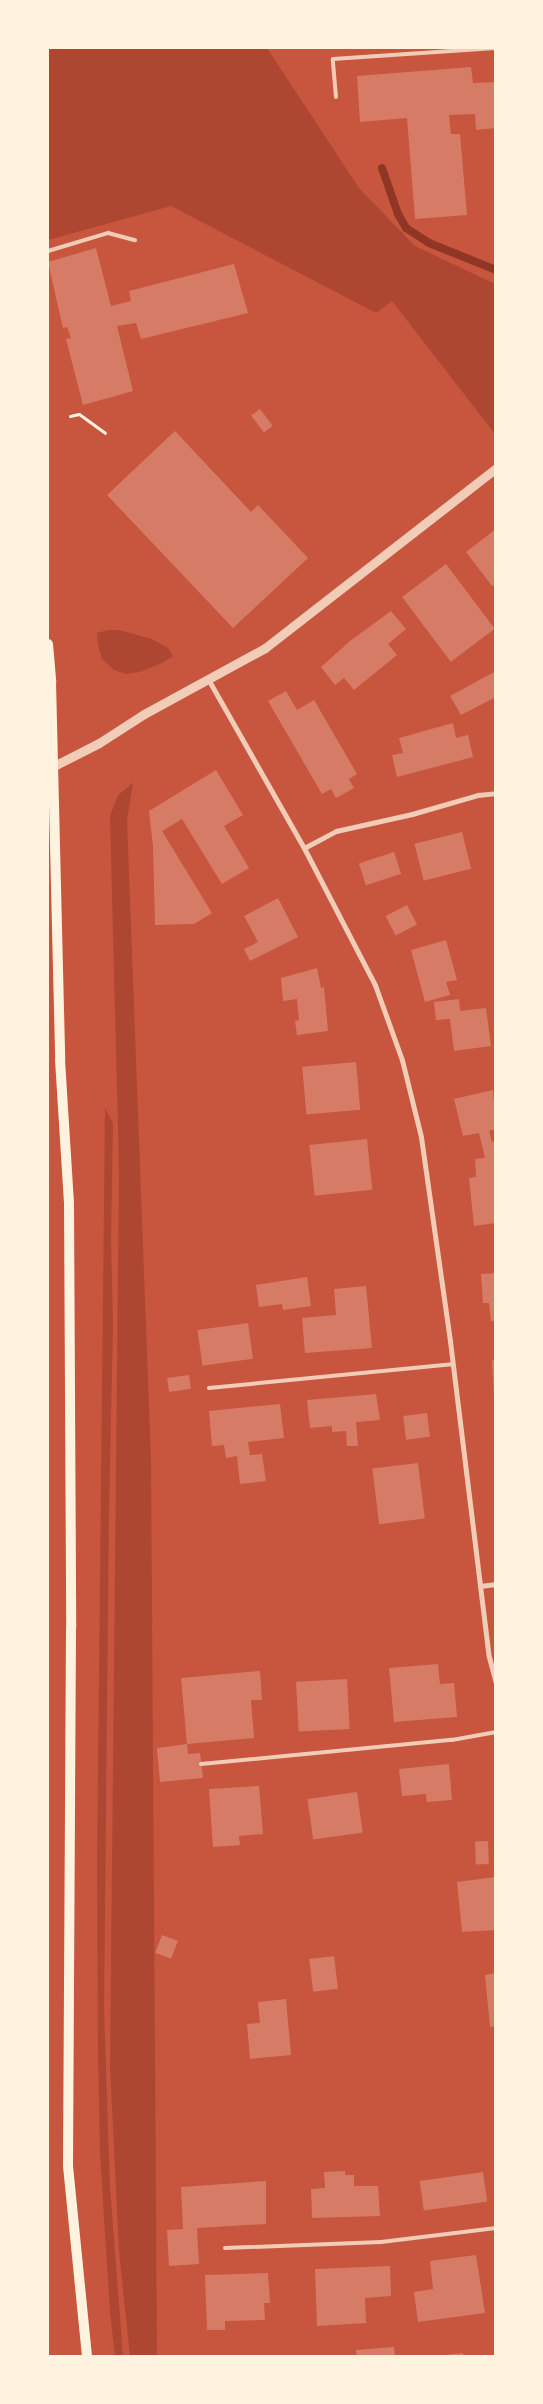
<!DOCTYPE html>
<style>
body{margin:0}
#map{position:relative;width:543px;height:2404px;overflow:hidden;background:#c8553d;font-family:"Work Sans",sans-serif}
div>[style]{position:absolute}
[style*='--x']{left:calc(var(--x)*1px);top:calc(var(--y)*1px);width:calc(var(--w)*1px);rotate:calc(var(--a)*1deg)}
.green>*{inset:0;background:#ae4732}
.stream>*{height:8px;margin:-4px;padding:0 4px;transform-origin:4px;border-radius:4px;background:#8f3625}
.building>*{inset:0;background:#d67c66;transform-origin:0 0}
.path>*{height:3px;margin:-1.5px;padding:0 1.5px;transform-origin:1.5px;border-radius:1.5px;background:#fff3e0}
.service>*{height:4px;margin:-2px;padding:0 2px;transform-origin:2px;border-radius:2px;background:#f1ccb7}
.minor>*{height:5px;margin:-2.5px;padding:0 2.5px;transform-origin:2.5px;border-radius:2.5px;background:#f1ccb7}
.tertiary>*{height:9px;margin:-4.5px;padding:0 4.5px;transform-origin:4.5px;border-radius:4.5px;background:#f1ccb7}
.secondary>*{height:10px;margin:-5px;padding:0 5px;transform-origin:5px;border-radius:5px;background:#fff3e0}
span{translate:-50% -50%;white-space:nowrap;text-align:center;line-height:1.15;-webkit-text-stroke:4.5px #fff3e0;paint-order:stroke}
.frame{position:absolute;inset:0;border:49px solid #fff3e0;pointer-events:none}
</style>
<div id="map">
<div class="green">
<i style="clip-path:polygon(48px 48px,267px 48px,359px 188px,415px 246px,495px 284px,495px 434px,392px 301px,376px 313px,171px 206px,48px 240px)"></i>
<i style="clip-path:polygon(108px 630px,119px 630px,152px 639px,168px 648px,173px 656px,162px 663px,140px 672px,126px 674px,114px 670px,102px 659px,98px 645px,97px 633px)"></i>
<i style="clip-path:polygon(133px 783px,127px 820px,151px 1460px,157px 2356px,130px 2356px,119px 2251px,110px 2066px,119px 1168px,110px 816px,118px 795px)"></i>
<i style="clip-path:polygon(105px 1108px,113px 1123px,111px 1239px,113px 1325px,109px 1512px,104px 2008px,110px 2188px,123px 2356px,115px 2356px,110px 2312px,100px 2154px,98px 2053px,97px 1863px)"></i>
</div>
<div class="stream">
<i style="--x:382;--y:168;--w:49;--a:70.8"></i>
<i style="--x:398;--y:214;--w:16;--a:60"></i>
<i style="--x:406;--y:228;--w:27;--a:33"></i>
<i style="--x:429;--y:243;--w:72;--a:21.9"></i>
</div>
<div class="building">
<i style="clip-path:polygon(471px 67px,473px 83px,496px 82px,496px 128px,476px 130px,475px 114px,449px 115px,451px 134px,460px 134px,467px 215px,415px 219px,407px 118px,360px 122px,357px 76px)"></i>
<i style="clip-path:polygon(96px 248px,111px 306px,131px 301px,129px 291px,234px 264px,248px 313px,141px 339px,136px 323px,117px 326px,133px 391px,83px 405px,66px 339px,71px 338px,67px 327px,63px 328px,48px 262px)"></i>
<i style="left:260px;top:409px;width:21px;height:11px;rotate:53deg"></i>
<i style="clip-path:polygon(175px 431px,251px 512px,258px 505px,308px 558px,233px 628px,107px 495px)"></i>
<i style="clip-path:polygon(496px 529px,496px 584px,492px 586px,466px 552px)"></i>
<i style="left:446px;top:564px;width:81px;height:55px;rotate:53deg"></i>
<i style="clip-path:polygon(391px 611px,406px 629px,388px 644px,397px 655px,354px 690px,344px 678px,335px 685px,321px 667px,350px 641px)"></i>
<i style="clip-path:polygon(496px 671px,496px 697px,461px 715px,450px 696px)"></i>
<i style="clip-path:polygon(286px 691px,297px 710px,314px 700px,357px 774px,349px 779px,354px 788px,336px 798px,331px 789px,322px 794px,268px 701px)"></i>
<i style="clip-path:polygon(453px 723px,456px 738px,468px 735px,473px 757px,397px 777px,392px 755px,403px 753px,399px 738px)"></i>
<i style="clip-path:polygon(216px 770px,243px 815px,224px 826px,249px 868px,222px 884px,182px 819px,162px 831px,212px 913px,194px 924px,155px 925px,153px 846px,149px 811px)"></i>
<i style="left:462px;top:832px;width:38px;height:49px;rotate:76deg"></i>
<i style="left:394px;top:852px;width:23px;height:37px;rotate:72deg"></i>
<i style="clip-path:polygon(278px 898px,298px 937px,250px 961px,244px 949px,258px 942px,244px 916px)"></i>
<i style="left:407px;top:905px;width:22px;height:24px;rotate:63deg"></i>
<i style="clip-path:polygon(446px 940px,457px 980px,446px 982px,450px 995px,425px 1002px,411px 950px)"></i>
<i style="clip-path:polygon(317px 968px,321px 988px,324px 987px,328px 1031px,297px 1035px,295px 1021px,299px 1020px,297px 999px,283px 1001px,281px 978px)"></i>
<i style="clip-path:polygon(459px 999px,460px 1011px,486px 1008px,491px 1046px,454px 1051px,450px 1019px,436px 1020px,434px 1002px)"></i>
<i style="left:356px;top:1062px;width:48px;height:54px;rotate:85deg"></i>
<i style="clip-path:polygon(493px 1090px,496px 1129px,489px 1131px,492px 1142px,496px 1141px,496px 1223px,474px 1226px,469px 1178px,476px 1177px,475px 1159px,485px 1158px,479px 1133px,463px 1136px,454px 1099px)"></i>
<i style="left:367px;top:1139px;width:51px;height:58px;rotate:84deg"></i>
<i style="clip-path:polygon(496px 1273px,496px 1321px,491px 1321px,489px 1303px,483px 1303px,481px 1274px)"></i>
<i style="clip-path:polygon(307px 1277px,311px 1306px,283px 1310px,282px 1304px,259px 1307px,256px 1285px)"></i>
<i style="clip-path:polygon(366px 1286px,372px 1348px,305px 1353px,302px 1318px,336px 1315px,334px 1289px)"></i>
<i style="left:248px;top:1323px;width:36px;height:51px;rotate:82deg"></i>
<i style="clip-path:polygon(492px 1360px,496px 1360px,496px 1396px,494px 1396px)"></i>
<i style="left:189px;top:1375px;width:14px;height:22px;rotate:82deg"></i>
<i style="clip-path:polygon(376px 1394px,380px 1420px,356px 1422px,358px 1446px,347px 1446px,346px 1431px,332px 1432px,332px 1426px,310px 1428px,307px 1400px)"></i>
<i style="clip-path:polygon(280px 1404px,284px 1438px,248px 1442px,250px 1455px,262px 1454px,266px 1481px,240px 1484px,237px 1456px,226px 1458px,224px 1445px,212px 1446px,209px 1411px)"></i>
<i style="left:427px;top:1413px;width:24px;height:24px;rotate:83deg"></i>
<i style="left:418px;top:1463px;width:56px;height:46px;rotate:83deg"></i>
<i style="clip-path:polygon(438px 1664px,440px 1684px,454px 1683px,457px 1717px,394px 1722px,389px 1668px)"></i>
<i style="clip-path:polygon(260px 1671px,262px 1700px,251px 1700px,254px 1738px,187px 1744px,181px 1678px)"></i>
<i style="left:347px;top:1679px;width:50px;height:51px;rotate:87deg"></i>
<i style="clip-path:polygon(187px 1744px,188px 1754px,200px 1753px,203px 1778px,160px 1782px,157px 1748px)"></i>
<i style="clip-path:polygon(449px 1764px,452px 1800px,427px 1802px,426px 1794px,402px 1796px,399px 1769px)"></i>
<i style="clip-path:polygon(259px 1786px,263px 1834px,239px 1836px,240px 1845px,213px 1847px,209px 1789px)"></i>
<i style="left:357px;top:1792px;width:41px;height:50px;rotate:82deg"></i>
<i style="left:488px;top:1841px;width:23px;height:13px;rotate:88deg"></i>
<i style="clip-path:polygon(496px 1877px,496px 1930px,462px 1932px,457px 1882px)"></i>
<i style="left:162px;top:1935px;width:17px;height:19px;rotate:21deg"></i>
<i style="left:334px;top:1956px;width:33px;height:25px;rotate:83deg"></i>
<i style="clip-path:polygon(496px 1973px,496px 2026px,490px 2027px,485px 1975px)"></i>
<i style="clip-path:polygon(286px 1999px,291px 2055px,250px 2059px,247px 2024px,260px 2023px,258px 2002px)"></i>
<i style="clip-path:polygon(345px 2171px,345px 2175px,354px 2175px,354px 2186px,378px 2186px,380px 2216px,312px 2218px,311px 2189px,325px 2188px,324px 2172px)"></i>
<i style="left:483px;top:2172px;width:30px;height:64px;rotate:82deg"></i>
<i style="clip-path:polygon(266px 2181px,266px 2224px,197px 2228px,199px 2264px,169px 2266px,167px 2230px,183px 2229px,181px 2187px)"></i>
<i style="clip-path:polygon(476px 2255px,485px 2313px,418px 2322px,414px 2292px,433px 2289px,430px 2261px)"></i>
<i style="clip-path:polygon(390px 2266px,391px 2296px,365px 2298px,366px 2323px,317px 2326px,315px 2269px)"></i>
<i style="clip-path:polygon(268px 2273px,270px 2303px,264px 2303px,265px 2320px,225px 2321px,225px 2330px,207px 2330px,205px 2275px)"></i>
<i style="clip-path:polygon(394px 2347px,395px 2356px,357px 2356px,356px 2350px)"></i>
<i style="clip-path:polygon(463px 2353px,463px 2356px,444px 2356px,444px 2355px)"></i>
</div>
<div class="path">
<i style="--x:70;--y:416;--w:9;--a:-13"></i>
<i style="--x:79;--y:414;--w:32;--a:36"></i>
</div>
<div class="service">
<i style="--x:336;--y:97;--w:38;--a:-95"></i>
<i style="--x:333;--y:59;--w:163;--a:-3.9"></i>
<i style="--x:48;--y:251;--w:63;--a:-16.7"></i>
<i style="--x:108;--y:233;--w:28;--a:15"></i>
<i style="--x:209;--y:1388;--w:244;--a:-5.6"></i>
<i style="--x:201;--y:1764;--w:252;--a:-5.5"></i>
<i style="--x:452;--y:1740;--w:45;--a:-10.3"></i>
<i style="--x:225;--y:2248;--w:156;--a:-2.2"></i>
<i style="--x:381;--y:2242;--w:116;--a:-6.9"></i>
</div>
<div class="minor">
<i style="--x:208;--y:679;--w:194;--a:60.4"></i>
<i style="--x:304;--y:848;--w:154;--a:62.6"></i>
<i style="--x:375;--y:985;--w:80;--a:70.2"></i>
<i style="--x:402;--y:1060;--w:79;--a:76.1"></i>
<i style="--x:421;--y:1137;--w:206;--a:81.9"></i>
<i style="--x:450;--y:1341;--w:318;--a:83"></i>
<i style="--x:489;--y:1657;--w:27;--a:75"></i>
<i style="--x:304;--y:848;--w:36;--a:-28"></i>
<i style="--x:336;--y:831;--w:78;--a:-12.6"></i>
<i style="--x:412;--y:814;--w:69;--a:-16.1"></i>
<i style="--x:478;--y:795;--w:18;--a:-6"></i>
<i style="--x:480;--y:1586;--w:16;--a:-7"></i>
</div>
<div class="tertiary">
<i style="--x:48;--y:769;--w:57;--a:-27"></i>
<i style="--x:99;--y:743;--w:54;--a:-32.8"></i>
<i style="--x:144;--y:714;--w:138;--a:-28.6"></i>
<i style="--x:265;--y:648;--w:293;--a:-37.9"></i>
</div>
<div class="secondary">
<i style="--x:48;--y:644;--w:38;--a:85"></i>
<i style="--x:51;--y:682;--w:378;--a:88.6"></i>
<i style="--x:60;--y:1060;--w:142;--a:86.4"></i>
<i style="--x:69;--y:1202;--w:426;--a:89.7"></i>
<i style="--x:71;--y:1628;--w:538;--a:90.32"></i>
<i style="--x:68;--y:2166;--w:191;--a:84.3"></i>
</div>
<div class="frame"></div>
</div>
